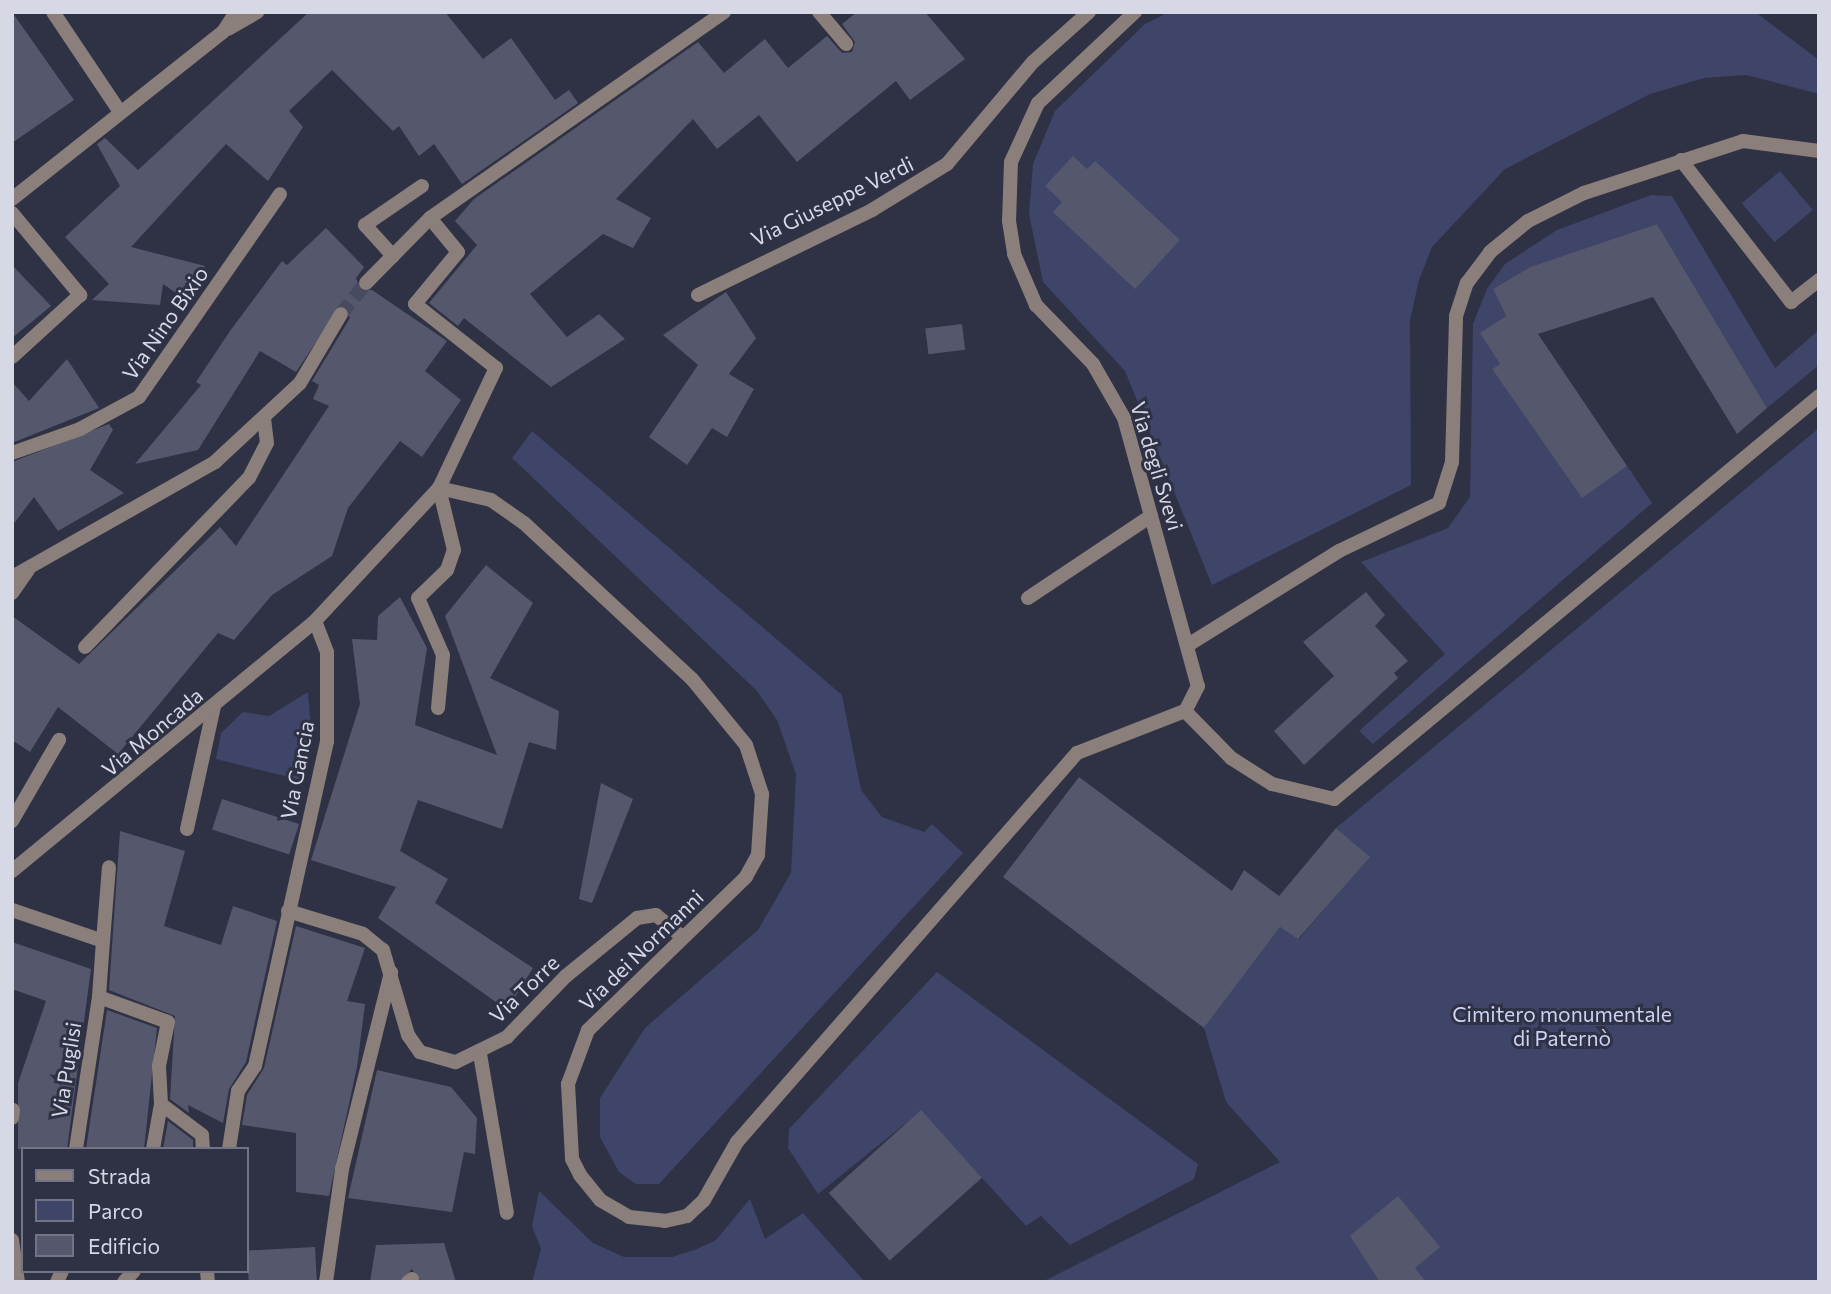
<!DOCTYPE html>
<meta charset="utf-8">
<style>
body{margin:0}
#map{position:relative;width:1831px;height:1294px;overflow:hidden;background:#2f3145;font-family:Commissioner,sans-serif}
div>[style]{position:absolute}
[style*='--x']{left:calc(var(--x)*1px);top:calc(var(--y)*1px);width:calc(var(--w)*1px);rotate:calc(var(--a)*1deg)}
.green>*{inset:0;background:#3f4469;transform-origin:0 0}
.building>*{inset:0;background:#55586d;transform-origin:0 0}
.minor-tunnel>*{height:14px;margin-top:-7px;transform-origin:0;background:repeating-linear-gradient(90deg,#484a5d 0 14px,transparent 0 21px)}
.pedestrian>*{height:14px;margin:-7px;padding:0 7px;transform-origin:7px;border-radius:7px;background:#8a7f7a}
.minor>*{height:14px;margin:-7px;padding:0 7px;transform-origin:7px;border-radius:7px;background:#8a7f7a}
span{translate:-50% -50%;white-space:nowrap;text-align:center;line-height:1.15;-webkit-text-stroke:6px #2f3145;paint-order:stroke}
.street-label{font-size:21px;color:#d6d8e5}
.park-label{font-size:21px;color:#cdd2f4}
.frame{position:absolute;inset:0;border:14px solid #d6d8e5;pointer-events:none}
.legend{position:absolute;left:21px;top:1147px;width:228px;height:126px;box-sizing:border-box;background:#2f3145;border:2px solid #727485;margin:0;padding:9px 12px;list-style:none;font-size:21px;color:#d6d8e5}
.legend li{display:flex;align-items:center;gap:14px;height:35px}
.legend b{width:35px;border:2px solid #727485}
</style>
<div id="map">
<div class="green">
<i style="clip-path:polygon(1169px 12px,1755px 12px,1819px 60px,1819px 94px,1746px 75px,1704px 78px,1650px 94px,1505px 169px,1432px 247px,1419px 280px,1410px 320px,1411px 485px,1212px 585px,1125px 371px,1043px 282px,1029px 214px,1033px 164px,1055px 111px,1145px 24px)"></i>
<i style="left:1780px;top:171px;width:51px;height:50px;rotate:50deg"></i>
<i style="clip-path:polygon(1651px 195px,1672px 196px,1775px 368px,1819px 330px,1819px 365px,1767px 408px,1657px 224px,1530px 267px,1493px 289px,1506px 316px,1481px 333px,1500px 364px,1492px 369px,1582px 497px,1627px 466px,1652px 503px,1373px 744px,1359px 731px,1445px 654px,1361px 562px,1448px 528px,1470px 497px,1473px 324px,1487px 289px,1505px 264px,1557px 230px)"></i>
<i style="clip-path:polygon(1819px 428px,1819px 1282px,1042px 1282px,1280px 1162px,1226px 1102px,1204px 1028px,1280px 927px,1299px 939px,1369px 857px,1336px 828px)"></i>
<i style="clip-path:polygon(532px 431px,842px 695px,861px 790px,882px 817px,924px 832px,932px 824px,963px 853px,659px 1184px,636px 1184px,619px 1172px,600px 1137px,600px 1098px,645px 1028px,758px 930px,791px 873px,796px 774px,777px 720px,757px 691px,512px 458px)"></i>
<i style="clip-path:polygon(308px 692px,311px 730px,301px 780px,216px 759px,221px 733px,243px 712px,269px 716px)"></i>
<i style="clip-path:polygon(937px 972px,1198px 1164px,1194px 1179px,1070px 1245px,1041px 1216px,1026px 1226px,921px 1111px,818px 1194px,788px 1148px,789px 1129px)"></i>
<i style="clip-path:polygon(539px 1191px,593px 1243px,624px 1257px,672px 1257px,697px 1249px,716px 1240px,750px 1199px,765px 1239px,803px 1213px,865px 1282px,532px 1282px,541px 1249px,532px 1226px)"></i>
</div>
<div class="building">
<i style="clip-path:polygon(12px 12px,74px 100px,12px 143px)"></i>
<i style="clip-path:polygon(309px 12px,445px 12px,483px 59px,511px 38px,555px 100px,569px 90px,578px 103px,462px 184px,434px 144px,419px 156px,399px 126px,393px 131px,332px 70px,289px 111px,303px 127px,268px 181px,226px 144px,131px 247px,205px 266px,186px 300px,163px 284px,160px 305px,92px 300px,109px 284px,65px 237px,120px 186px,97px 144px,105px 138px,138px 170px)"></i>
<i style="clip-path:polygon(857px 12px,925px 12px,965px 59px,910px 100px,896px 81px,797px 162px,759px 115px,717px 149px,693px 119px,616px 199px,651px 218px,633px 248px,603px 234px,530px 294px,567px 337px,599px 314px,625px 339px,551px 387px,464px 318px,458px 326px,429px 303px,477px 245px,455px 221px,474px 199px,698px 42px,724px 73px,765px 39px,788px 68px,827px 36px,842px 53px,852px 52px,855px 42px,842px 24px)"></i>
<i style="clip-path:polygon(1073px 156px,1087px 169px,1095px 161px,1180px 240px,1135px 289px,1053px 212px,1062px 202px,1045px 186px)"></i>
<i style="clip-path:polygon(1657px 224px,1767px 408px,1737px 434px,1653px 297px,1538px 334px,1627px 466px,1582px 498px,1492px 369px,1500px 364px,1480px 333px,1506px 316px,1493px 289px,1530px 267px)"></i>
<i style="clip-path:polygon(326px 228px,364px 267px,356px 278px,360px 290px,372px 290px,447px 341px,425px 371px,461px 400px,422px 457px,400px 441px,348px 508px,332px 556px,272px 595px,234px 640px,218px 633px,118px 754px,58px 707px,30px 752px,12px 740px,12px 616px,79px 664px,220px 527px,236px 546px,329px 406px,313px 399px,319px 385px,312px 381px,350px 318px,342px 304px,296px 372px,260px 351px,198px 450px,135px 464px,201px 385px,196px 382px,230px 331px,282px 261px,287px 265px)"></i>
<i style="clip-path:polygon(12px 265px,51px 306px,12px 338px)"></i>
<i style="clip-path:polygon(726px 292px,756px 338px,729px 374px,754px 389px,727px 437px,712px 428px,687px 465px,649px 437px,698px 365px,663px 335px)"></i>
<i style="left:962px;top:324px;width:26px;height:37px;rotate:83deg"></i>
<i style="clip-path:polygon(67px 359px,99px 408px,12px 443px,12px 382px,29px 401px)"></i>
<i style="clip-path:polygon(109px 424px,113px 430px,90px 470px,124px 493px,58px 531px,34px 497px,12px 526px,12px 462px)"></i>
<i style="clip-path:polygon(486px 565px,533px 603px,490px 678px,559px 711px,556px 750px,529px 742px,502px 829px,418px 800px,400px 851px,448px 879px,435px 903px,533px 968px,507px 1010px,378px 918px,396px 887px,311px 860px,360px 704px,352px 639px,377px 640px,378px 616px,400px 597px,427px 648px,415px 725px,497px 755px,445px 616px)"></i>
<i style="clip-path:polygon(1366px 592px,1385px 615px,1375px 626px,1408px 661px,1394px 673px,1398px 678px,1304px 765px,1274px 731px,1334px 676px,1303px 642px)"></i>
<i style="clip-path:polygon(1079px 777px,1232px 891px,1244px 870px,1279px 896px,1336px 828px,1370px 857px,1298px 939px,1280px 927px,1204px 1028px,1003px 877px)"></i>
<i style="clip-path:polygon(601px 783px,633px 799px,592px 903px,579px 899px)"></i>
<i style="left:222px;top:799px;width:81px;height:32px;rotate:18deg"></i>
<i style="clip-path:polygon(120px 831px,185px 851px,164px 926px,221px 945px,233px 906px,277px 921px,246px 1062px,229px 1089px,223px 1123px,188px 1105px,189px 1113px,170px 1099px,175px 1016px,109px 990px)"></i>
<i style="clip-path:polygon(296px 926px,365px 948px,347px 1001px,365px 1004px,357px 1067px,329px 1196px,296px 1192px,296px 1133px,242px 1125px,247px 1095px,264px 1068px)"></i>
<i style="clip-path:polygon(12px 942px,91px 969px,67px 1149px,18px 1149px,18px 1083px,46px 1001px,12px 989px)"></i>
<i style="clip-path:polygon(107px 1010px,157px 1028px,144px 1149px,86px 1149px)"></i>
<i style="clip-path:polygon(377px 1070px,451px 1087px,477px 1118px,475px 1154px,464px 1152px,452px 1212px,348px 1198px)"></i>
<i style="left:921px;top:1110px;width:91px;height:124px;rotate:48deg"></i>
<i style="clip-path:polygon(168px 1121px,193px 1140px,193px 1149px,163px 1149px)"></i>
<i style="clip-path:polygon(1398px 1196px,1440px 1247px,1415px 1268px,1426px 1282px,1380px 1282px,1350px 1236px)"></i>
<i style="clip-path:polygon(444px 1243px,456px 1282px,421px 1282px,412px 1269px,399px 1282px,370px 1282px,376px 1245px)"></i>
<i style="left:315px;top:1247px;width:35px;height:68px;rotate:87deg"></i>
</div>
<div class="minor-tunnel">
<i style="--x:341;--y:314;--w:40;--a:-51"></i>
</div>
<div class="pedestrian">
<i style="--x:698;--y:295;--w:194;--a:-26"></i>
<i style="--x:872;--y:210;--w:88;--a:-31.5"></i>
<i style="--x:947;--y:164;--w:133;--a:-49.9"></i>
<i style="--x:1033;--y:62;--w:75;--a:-41.8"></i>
<i style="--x:12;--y:1118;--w:8;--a:-83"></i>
<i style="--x:153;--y:1149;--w:46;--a:-79.9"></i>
<i style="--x:12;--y:1240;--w:42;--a:81.9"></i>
<i style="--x:124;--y:1282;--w:15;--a:-48"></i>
</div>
<div class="minor">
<i style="--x:53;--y:12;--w:120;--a:56.2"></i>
<i style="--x:819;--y:12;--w:42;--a:49.8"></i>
<i style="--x:1135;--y:12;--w:133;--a:136.8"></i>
<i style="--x:1038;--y:103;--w:65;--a:114.6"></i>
<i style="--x:1011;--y:162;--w:59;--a:91.9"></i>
<i style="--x:1009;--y:221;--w:33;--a:81"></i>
<i style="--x:1014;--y:254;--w:56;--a:66.7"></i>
<i style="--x:1036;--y:305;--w:82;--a:46"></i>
<i style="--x:1093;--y:364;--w:62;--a:60.1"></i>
<i style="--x:1124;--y:418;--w:278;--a:74.6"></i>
<i style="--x:1198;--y:686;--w:28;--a:117"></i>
<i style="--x:228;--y:29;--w:34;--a:-30"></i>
<i style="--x:1681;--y:160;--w:180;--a:52.2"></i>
<i style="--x:1791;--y:302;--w:36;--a:-38"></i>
<i style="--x:12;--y:199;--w:269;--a:-38.4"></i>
<i style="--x:223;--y:32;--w:24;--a:-57"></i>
<i style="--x:12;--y:213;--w:107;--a:50.3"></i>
<i style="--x:80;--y:295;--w:92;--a:137.6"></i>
<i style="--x:393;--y:256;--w:42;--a:-132.1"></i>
<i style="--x:365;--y:225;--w:69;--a:-34.4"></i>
<i style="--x:366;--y:283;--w:91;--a:-45.4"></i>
<i style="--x:430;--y:218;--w:359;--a:-35"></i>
<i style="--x:12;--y:453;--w:72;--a:-19.4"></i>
<i style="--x:80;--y:429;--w:67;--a:-28.5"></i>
<i style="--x:139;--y:397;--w:247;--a:-55.2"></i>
<i style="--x:12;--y:577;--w:233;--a:-29.5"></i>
<i style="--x:215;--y:462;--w:116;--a:-42.9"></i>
<i style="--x:300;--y:383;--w:80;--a:-59.3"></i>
<i style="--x:12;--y:593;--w:28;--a:-55"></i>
<i style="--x:1028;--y:598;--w:148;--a:-33.7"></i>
<i style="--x:1188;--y:645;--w:178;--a:-31.9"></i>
<i style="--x:1339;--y:551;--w:111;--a:-25.6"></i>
<i style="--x:1439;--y:503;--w:43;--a:-72.4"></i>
<i style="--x:1452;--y:462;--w:146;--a:-88.4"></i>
<i style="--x:1456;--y:316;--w:35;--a:-72"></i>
<i style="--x:1467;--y:283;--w:39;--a:-53"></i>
<i style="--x:1490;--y:252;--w:49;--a:-39.2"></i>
<i style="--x:1528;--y:221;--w:63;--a:-26.6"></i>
<i style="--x:1584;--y:193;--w:167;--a:-18.1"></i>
<i style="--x:1743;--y:141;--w:77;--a:7.5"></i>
<i style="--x:85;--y:647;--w:235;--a:-45.9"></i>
<i style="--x:249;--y:478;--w:39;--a:-63"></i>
<i style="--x:267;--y:443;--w:23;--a:-97"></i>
<i style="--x:438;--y:708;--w:53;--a:-84.6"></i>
<i style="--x:443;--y:655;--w:62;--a:-113.7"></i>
<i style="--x:418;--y:598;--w:40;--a:-44"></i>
<i style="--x:447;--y:570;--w:21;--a:-71"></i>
<i style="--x:454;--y:550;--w:64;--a:-103.6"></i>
<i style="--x:439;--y:488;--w:53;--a:13"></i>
<i style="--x:491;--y:500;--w:40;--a:34.9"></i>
<i style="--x:524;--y:523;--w:229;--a:42.9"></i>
<i style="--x:692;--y:679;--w:85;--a:50.7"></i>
<i style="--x:746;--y:745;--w:52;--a:71.9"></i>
<i style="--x:762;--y:794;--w:61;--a:93.8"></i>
<i style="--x:758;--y:855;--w:25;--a:119"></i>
<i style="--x:746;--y:877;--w:220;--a:135.9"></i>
<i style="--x:588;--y:1030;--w:58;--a:110.3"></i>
<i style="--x:568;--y:1084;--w:75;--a:86.9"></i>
<i style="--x:572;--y:1159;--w:18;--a:63"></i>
<i style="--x:580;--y:1175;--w:32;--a:51"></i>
<i style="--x:600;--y:1200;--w:34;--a:30"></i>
<i style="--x:629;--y:1217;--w:36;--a:6"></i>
<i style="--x:665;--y:1221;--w:23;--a:-13"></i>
<i style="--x:687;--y:1216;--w:23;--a:-43"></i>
<i style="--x:704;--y:1200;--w:67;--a:-60.4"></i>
<i style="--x:737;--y:1142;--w:517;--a:-48.85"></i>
<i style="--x:1077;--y:753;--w:116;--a:-21.3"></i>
<i style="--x:1185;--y:711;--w:66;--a:45.6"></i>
<i style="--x:1231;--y:758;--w:49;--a:32.4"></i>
<i style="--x:1272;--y:784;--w:64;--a:13.6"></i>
<i style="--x:1334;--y:799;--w:631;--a:-39.72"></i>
<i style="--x:12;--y:821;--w:94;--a:-59.9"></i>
<i style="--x:187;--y:829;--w:126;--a:-77.6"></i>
<i style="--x:12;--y:871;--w:393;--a:-39.5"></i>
<i style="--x:12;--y:910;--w:96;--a:18.8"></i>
<i style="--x:103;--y:941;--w:56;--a:94.1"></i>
<i style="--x:99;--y:997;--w:73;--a:19.9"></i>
<i style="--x:168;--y:1022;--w:45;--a:101.6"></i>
<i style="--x:159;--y:1066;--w:38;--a:87"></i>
<i style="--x:161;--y:1104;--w:51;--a:37.1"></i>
<i style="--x:202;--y:1135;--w:14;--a:86"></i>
<i style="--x:288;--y:911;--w:78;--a:17"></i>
<i style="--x:363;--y:934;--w:26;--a:39"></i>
<i style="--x:383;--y:950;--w:89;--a:73.6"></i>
<i style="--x:408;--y:1035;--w:21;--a:55"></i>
<i style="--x:420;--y:1052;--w:37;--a:16"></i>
<i style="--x:456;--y:1062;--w:57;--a:-26.1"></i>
<i style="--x:507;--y:1037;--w:85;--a:-46"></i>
<i style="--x:566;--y:976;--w:92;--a:-39.2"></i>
<i style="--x:637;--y:918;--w:19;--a:-9"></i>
<i style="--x:656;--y:915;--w:35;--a:40"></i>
<i style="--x:103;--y:941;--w:74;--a:-85.4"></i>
<i style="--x:480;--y:1054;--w:161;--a:80.4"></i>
<i style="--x:76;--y:1149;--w:154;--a:-81.4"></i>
<i style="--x:229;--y:1149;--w:59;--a:-81.2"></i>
<i style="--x:238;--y:1091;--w:30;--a:-56"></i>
<i style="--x:255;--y:1066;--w:333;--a:-77.5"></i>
<i style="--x:327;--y:741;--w:89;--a:-90"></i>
<i style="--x:327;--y:652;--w:33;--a:-111"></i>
<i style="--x:315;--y:621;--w:182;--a:-47"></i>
<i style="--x:439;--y:488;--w:133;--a:-64.6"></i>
<i style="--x:496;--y:368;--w:103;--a:-141.7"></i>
<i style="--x:415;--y:304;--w:67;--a:-50.4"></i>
<i style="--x:458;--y:252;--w:44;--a:-129.5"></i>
<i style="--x:207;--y:1271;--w:11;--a:85"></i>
<i style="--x:57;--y:1282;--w:12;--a:-66"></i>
<i style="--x:326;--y:1282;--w:114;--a:-81.9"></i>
<i style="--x:342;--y:1169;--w:203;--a:-76"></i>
<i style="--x:408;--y:1282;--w:5;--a:-37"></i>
</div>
<div class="street-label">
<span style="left:832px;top:201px;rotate:-26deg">Via Giuseppe Verdi</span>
<span style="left:165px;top:323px;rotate:-55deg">Via Nino Bixio</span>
<span style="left:1157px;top:466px;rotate:73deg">Via degli Svevi</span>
<span style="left:152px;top:732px;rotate:-40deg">Via Moncada</span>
<span style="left:297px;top:770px;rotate:-79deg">Via Gancia</span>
<span style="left:641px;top:950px;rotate:-44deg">Via dei Normanni</span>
<span style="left:524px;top:989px;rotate:-44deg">Via Torre</span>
<span style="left:66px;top:1070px;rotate:-81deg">Via Puglisi</span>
</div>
<div class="park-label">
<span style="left:1562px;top:1026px">Cimitero monumentale<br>di Paternò</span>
</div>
<div class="frame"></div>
<ul class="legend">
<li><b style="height:9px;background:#8a7f7a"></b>Strada</li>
<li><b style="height:19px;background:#3f4469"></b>Parco</li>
<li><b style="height:19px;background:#55586d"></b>Edificio</li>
</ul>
</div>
